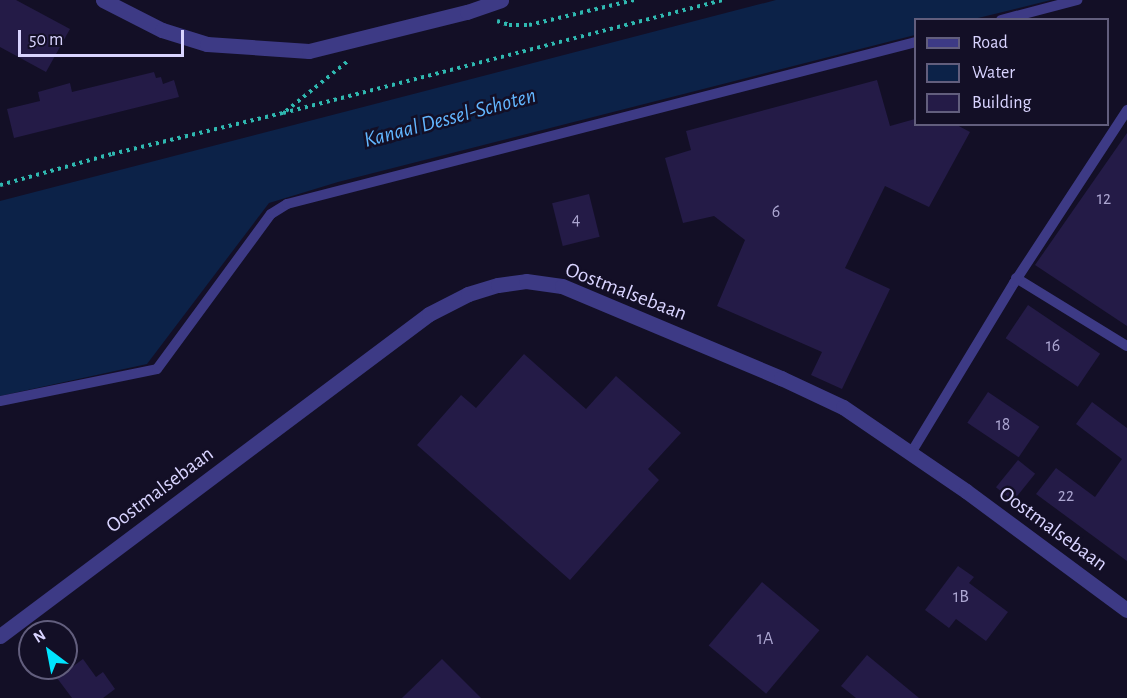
<!DOCTYPE html>
<style>
body{margin:0}
#map{position:relative;width:1127px;height:698px;overflow:hidden;background:#130f26;font-family:"Alegreya Sans",sans-serif}
div>[style]{position:absolute}
[style*='--x']{left:calc(var(--x)*1px);top:calc(var(--y)*1px);width:calc(var(--w)*1px);rotate:calc(var(--a)*1deg)}
.water>*{inset:0;background:#0c2248}
.building>*{inset:0;background:#241b47;transform-origin:0 0}
.path>*{height:4px;margin-top:-2px;transform-origin:0;background:repeating-linear-gradient(90deg,#2fb8b0 0 3px,transparent 0 7.5px)}
.lane>*{height:10px;margin:-5px;padding:0 5px;transform-origin:5px;border-radius:5px;background:#3d3a85}
.street>*{height:15px;margin:-7.5px;padding:0 7.5px;transform-origin:7.5px;border-radius:7.5px;background:#3d3a85}
span{translate:-50% -50%;white-space:nowrap;text-align:center;line-height:1.15;-webkit-text-stroke:5px #130f26;paint-order:stroke}
.number-label{font-size:18px;color:#aca6d1}
.number-label span{-webkit-text-stroke-width:0}
.street-label{font-size:21px;color:#d9d4ff}
.water-label{font-size:22px;color:#62b6ff;font-style:italic}
.legend{position:absolute;left:914px;top:18px;width:195px;height:108px;box-sizing:border-box;background:#130f26;border:2px solid #625e7d;margin:0;padding:8px 10px;list-style:none;font-size:18px;color:#d9d4ff}
.legend li{display:flex;align-items:center;gap:12px;height:30px}
.legend b{width:30px;border:2px solid #625e7d}
.north{position:absolute;left:18px;top:620px;width:60px;height:60px;box-sizing:border-box;background:#130f26;border:2px solid #625e7d;border-radius:50%;rotate:328deg;font-size:16px;font-weight:700;line-height:24px;text-align:center;color:#d9d4ff}
.north::after{content:'';display:block;margin:auto;width:21px;height:27px;background:#00e5ff;clip-path:polygon(50% 0,100% 100%,50% 72%,0 100%)}
.scale{position:absolute;left:18px;top:30px;width:166px;height:27px;box-sizing:border-box;border:3px solid #d9d4ff;border-top:0;padding-left:8px;font-size:18px;line-height:21px;white-space:nowrap;color:#d9d4ff;-webkit-text-stroke:4px #130f26;paint-order:stroke}
</style>
<div id="map">
<div class="water">
<i style="clip-path:polygon(776px 0,1051px 0,974px 19px,916px 20px,915px 35px,338px 182px,269px 203px,147px 364px,0 396px,0 201px)"></i>
</div>
<div class="building">
<i style="clip-path:polygon(0 0,16px 0,70px 29px,46px 72px,0 47px)"></i>
<i style="clip-path:polygon(154px 72px,156px 78px,161px 77px,163px 84px,174px 80px,179px 97px,14px 138px,7px 109px,40px 101px,38px 92px,70px 83px,72px 92px)"></i>
<i style="clip-path:polygon(877px 80px,890px 126px,915px 119px,915px 124px,955px 124px,970px 132px,929px 207px,885px 186px,845px 268px,890px 289px,842px 389px,811px 375px,822px 352px,717px 306px,745px 240px,714px 216px,683px 223px,665px 158px,691px 150px,686px 131px)"></i>
<i style="clip-path:polygon(1127px 133px,1127px 326px,1035px 265px)"></i>
<i style="left:589px;top:194px;width:44px;height:38px;rotate:76deg"></i>
<i style="left:1028px;top:305px;width:87px;height:40px;rotate:34deg"></i>
<i style="clip-path:polygon(524px 354px,586px 409px,616px 376px,681px 433px,648px 469px,659px 480px,570px 580px,417px 445px,461px 395px,476px 408px)"></i>
<i style="left:988px;top:392px;width:62px;height:37px;rotate:34deg"></i>
<i style="clip-path:polygon(1092px 402px,1127px 428px,1127px 561px,1036px 494px,1056px 468px,1095px 497px,1122px 459px,1076px 424px)"></i>
<i style="left:1018px;top:460px;width:22px;height:35px;rotate:39deg"></i>
<i style="clip-path:polygon(958px 566px,974px 577px,969px 583px,1008px 612px,986px 641px,956px 619px,949px 628px,925px 610px)"></i>
<i style="left:762px;top:582px;width:75px;height:83px;rotate:40deg"></i>
<i style="clip-path:polygon(867px 655px,919px 698px,856px 698px,841px 686px)"></i>
<i style="clip-path:polygon(83px 659px,96px 677px,103px 672px,115px 689px,103px 698px,72px 698px,57px 678px)"></i>
<i style="clip-path:polygon(442px 659px,481px 698px,402px 698px)"></i>
</div>
<div class="path">
<i style="--x:497;--y:21;--w:13;--a:18"></i>
<i style="--x:509;--y:25;--w:20;--a:0"></i>
<i style="--x:529;--y:25;--w:108;--a:-13.4"></i>
<i style="--x:286;--y:111;--w:80;--a:-38.9"></i>
<i style="--x:0;--y:185;--w:116;--a:-15.5"></i>
<i style="--x:112;--y:154;--w:176;--a:-13.5"></i>
<i style="--x:283;--y:113;--w:455;--a:-14.4"></i>
</div>
<div class="lane">
<i style="--x:1001;--y:20;--w:79;--a:-14.7"></i>
<i style="--x:1016;--y:278;--w:130;--a:31.5"></i>
<i style="--x:0;--y:401;--w:160;--a:-11.5"></i>
<i style="--x:157;--y:369;--w:192;--a:-53.7"></i>
<i style="--x:271;--y:214;--w:19;--a:-32"></i>
<i style="--x:287;--y:204;--w:650;--a:-14.44"></i>
<i style="--x:911;--y:453;--w:199;--a:-58.8"></i>
<i style="--x:1014;--y:283;--w:207;--a:-56.8"></i>
</div>
<div class="street">
<i style="--x:103;--y:0;--w:66;--a:27"></i>
<i style="--x:162;--y:30;--w:47;--a:17.3"></i>
<i style="--x:207;--y:44;--w:102;--a:3.9"></i>
<i style="--x:309;--y:51;--w:163;--a:-13.9"></i>
<i style="--x:467;--y:12;--w:36;--a:-19"></i>
<i style="--x:0;--y:636;--w:536;--a:-36.89"></i>
<i style="--x:429;--y:314;--w:44;--a:-27.1"></i>
<i style="--x:468;--y:294;--w:31;--a:-17"></i>
<i style="--x:498;--y:285;--w:28;--a:-8"></i>
<i style="--x:526;--y:281;--w:36;--a:8"></i>
<i style="--x:562;--y:286;--w:238;--a:22.8"></i>
<i style="--x:781;--y:378;--w:68;--a:25.1"></i>
<i style="--x:843;--y:407;--w:149;--a:34.3"></i>
<i style="--x:966;--y:491;--w:200;--a:36.5"></i>
</div>
<div class="number-label">
<span style="left:1104px;top:199px">12</span>
<span style="left:776px;top:212px">6</span>
<span style="left:576px;top:220px">4</span>
<span style="left:1053px;top:346px">16</span>
<span style="left:1003px;top:425px">18</span>
<span style="left:1066px;top:496px">22</span>
<span style="left:961px;top:597px">1B</span>
<span style="left:765px;top:639px">1A</span>
</div>
<div class="street-label">
<span style="left:626px;top:292px;rotate:21deg">Oostmalsebaan</span>
<span style="left:160px;top:490px;rotate:-37deg">Oostmalsebaan</span>
<span style="left:1053px;top:529px;rotate:36deg">Oostmalsebaan</span>
</div>
<div class="water-label">
<span style="left:450px;top:118px;rotate:-15deg">Kanaal Dessel-Schoten</span>
</div>
<ul class="legend">
<li><b style="height:8px;background:#3d3a85"></b>Road</li>
<li><b style="height:16px;background:#0c2248"></b>Water</li>
<li><b style="height:16px;background:#241b47"></b>Building</li>
</ul>
<div class="north">N</div>
<div class="scale">50 m</div>
</div>
